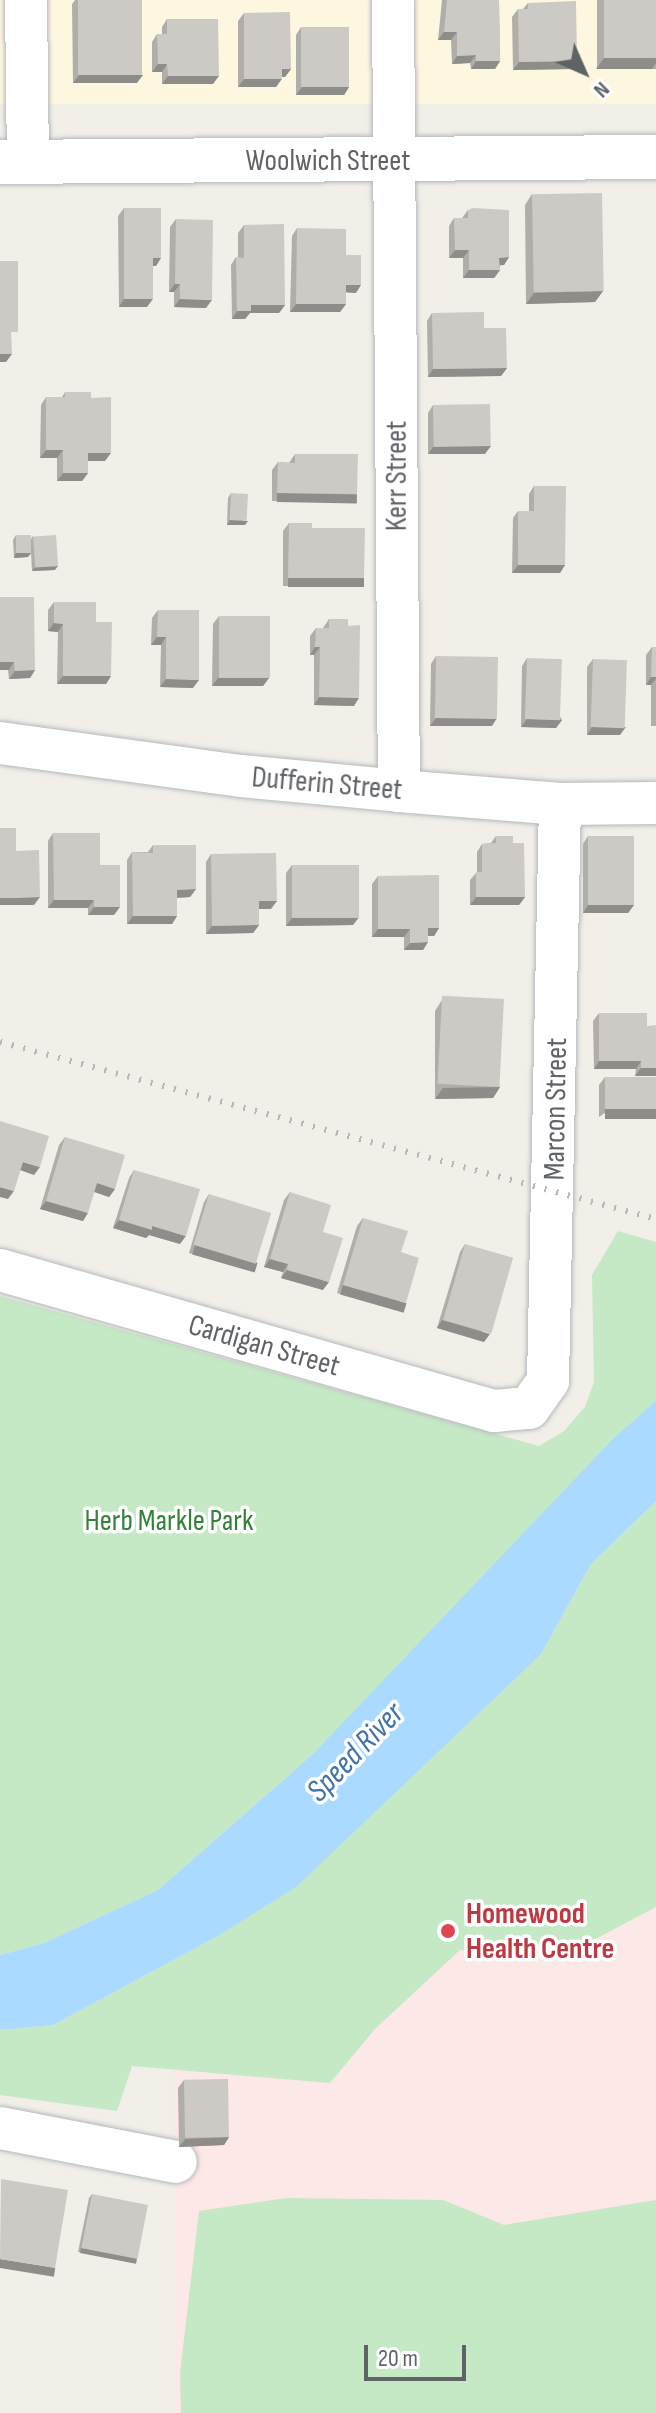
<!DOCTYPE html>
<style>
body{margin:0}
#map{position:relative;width:656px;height:2413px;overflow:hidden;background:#f1efe8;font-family:"Sofia Sans Condensed",sans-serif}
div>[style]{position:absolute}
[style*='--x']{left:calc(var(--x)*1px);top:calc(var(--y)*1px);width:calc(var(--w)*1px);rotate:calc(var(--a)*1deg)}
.commercial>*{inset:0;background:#fef7e0;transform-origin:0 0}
.medical>*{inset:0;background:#fce8e6}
.green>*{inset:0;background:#c5e8c5}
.water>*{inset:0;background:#aadaff}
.roads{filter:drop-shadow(0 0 2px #b5b8bc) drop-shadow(0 0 2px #b5b8bc)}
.minor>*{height:42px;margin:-21px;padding:0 21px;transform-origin:21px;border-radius:21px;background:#fff}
.secondary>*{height:44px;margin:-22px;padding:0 22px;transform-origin:22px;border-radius:22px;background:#fff}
.rail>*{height:6px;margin-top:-3px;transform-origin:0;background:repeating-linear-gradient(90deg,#b6b7b8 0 2px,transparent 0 12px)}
.wall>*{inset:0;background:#afaea9;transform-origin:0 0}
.shaded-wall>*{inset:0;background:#8f8d8a;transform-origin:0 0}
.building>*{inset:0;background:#cccac5;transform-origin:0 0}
.dots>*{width:22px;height:22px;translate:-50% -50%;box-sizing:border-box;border:4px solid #fff;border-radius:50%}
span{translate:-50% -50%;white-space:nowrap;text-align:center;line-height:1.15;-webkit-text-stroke:7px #fff;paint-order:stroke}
.street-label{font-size:30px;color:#5f6368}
.park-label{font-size:30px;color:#348238}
.health-label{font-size:30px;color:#be3a42;font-weight:700}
.left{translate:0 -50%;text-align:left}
.water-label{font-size:32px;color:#4174aa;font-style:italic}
.north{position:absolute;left:544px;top:32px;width:80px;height:80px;-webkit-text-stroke:6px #fff;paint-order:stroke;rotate:135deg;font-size:22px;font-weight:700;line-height:32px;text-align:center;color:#5f6368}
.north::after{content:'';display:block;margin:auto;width:28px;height:36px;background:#5f6368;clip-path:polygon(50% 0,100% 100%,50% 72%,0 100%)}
.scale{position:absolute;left:364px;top:2345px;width:102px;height:36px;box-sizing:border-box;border:4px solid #5f6368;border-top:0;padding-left:10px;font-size:24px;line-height:28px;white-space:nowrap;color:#5f6368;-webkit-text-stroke:6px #fff;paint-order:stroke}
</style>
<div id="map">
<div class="commercial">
<i style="left:0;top:0;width:656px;height:104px"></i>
</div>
<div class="medical">
<i style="clip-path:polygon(656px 1523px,656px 2413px,176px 2413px,174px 1969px)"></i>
</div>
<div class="green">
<i style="clip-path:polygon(618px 1231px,656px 1242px,656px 1401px,314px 1753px,158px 1890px,44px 1943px,0 1955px,0 1296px,539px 1446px,564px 1431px,585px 1407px,594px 1382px,592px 1275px)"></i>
<i style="clip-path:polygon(656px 1501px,656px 1907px,567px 1954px,460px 1950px,375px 2029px,330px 2083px,132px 2066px,117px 2111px,0 2095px,0 2030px,53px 2025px,216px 1937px,541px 1654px,591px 1564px)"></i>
<i style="clip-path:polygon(286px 2198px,443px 2200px,504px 2225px,656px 2200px,656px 2413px,181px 2413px,180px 2373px,199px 2211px)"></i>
</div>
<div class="water">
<i style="clip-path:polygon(656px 1401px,656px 1501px,591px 1564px,541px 1654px,296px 1887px,216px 1937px,53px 2025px,0 2030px,0 1955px,44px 1943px,158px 1890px,314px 1753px,613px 1439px)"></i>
</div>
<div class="roads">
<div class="minor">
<i style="--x:26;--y:0;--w:162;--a:89.3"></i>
<i style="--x:393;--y:0;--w:791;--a:89.57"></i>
<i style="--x:0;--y:743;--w:243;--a:7.8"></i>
<i style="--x:241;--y:776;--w:159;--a:5.4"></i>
<i style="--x:399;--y:791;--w:162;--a:4.6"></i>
<i style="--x:560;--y:804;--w:96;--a:-0.6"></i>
<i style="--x:0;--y:1270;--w:514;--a:15.93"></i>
<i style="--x:494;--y:1411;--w:35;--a:-5"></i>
<i style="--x:529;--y:1408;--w:33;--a:-55"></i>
<i style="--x:548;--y:1381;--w:577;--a:-88.81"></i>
<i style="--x:0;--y:2128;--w:179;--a:10.9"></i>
</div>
<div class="secondary">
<i style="--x:0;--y:162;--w:656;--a:-0.44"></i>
</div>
</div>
<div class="rail">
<i style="--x:0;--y:1042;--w:679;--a:15.1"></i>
</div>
<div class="wall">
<i style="clip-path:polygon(75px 0,142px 0,137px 83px,73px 83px,72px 4px)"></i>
<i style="clip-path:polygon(442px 0,499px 0,500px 61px,495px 69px,471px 69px,470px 63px,452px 64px,451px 40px,438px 40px)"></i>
<i style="left:597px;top:0;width:59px;height:69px"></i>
<i style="clip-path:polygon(528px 3px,577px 61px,572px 69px,513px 70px,512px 17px,518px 9px,523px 9px)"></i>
<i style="clip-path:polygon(244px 13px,291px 69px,285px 77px,282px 77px,276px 87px,238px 87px,238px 21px)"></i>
<i style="clip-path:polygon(167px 19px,213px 84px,162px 84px,162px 72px,152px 72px,152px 42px,157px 34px,162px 34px,162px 27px)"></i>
<i style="clip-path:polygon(301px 27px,349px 87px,344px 95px,296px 95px,296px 35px)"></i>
<i style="clip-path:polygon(532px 194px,603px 291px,595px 302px,526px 304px,525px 205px)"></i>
<i style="clip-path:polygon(124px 208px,156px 266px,153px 266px,147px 307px,119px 307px,118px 216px)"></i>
<i style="clip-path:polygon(468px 210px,509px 257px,504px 265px,500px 265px,500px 270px,494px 278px,463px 278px,463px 258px,449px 258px,449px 226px,454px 218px,462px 218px)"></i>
<i style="clip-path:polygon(176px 219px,206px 308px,174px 307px,174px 292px,169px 292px,170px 227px)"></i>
<i style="clip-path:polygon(244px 225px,285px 305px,279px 313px,250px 313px,245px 319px,232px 319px,231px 265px,236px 257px,238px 257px,238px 233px)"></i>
<i style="clip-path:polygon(297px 228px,346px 255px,356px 293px,346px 292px,346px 304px,340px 312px,290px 312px,292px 236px)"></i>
<i style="clip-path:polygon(432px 313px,484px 328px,507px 368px,501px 376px,428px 377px,427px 321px)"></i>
<i style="clip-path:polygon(65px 392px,91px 398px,105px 461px,88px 461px,88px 473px,82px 481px,57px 481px,57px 458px,40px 458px,41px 405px,46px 397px,62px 397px)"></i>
<i style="clip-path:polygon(433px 405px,485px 454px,428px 454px,428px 413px)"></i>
<i style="clip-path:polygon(295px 454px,357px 494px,352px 502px,272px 501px,272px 470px,278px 462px,289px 463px)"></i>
<i style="clip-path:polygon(534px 486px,565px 565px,560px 573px,512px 573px,513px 518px,518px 511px,529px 511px,529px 494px)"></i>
<i style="clip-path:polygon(231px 493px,245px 525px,227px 525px,228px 498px)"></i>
<i style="clip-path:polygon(289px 523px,312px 528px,364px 578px,359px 586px,283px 586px,283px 531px)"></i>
<i style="clip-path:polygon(16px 535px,31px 539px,33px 536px,55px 570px,32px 571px,31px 553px,28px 557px,14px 558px,13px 540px)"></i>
<i style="clip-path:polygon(0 597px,35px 670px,30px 678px,9px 679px)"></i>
<i style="clip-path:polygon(54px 602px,96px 622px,111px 676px,106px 684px,57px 684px,58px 632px,48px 631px,48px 610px)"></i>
<i style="clip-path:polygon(158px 610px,193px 688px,160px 687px,161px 645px,151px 645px,152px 618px)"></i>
<i style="clip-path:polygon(219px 616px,269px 678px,263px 686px,212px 686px,213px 624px)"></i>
<i style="clip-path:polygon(329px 619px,354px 706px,314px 705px,314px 655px,310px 655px,310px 636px,316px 628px,323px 628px)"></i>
<i style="clip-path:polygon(652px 647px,656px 647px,656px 726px,651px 726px,651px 685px,646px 685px,646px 655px)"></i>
<i style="clip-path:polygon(436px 656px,492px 726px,430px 726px,431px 664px)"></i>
<i style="clip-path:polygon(527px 658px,562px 720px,556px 728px,521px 727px,522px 666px)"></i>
<i style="clip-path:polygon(593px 659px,620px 735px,587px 735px,587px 667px)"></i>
<i style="clip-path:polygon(53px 833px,100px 865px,114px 915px,88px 915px,88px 908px,48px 908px,48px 841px)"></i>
<i style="clip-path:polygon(496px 836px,513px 843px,525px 897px,519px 905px,470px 905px,470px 880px,477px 872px,477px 852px,482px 844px,491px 843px)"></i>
<i style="clip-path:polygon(588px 836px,634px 905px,628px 913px,583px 913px,583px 844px)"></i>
<i style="clip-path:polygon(153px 845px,196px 889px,190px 897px,177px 898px,177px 916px,172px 924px,127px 924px,127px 860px,132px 852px,148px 852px)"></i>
<i style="clip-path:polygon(211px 854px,271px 909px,259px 909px,259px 925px,253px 933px,206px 934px,206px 862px)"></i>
<i style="clip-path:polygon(292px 865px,359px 917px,353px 925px,286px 926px,286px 873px)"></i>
<i style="clip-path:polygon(378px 876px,439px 928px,434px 936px,428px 936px,428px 942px,423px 950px,404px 950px,404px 937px,372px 937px,372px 884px)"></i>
<i style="clip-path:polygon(442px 1000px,500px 1087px,493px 1098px,435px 1099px,435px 1011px)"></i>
<i style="clip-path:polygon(599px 1013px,647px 1026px,656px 1076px,635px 1076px,636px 1069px,594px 1069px,593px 1021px)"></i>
<i style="clip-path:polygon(605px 1077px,656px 1077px,599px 1117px,599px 1085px)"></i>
<i style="clip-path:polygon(65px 1137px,115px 1189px,109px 1197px,94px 1192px,83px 1221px,40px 1209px,59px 1145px)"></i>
<i style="clip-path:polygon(134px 1170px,180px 1244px,149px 1235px,146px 1238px,113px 1228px,129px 1178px)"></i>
<i style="clip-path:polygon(290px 1192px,323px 1232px,323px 1290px,281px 1278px,283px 1272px,264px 1267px,284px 1200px)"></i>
<i style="clip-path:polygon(209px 1194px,257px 1263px,251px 1271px,189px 1253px,204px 1202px)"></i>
<i style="clip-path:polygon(363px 1218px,401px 1252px,400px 1311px,337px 1293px,357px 1226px)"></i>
<i style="clip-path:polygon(465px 1244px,484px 1342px,437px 1328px,460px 1252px)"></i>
<i style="clip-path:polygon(184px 2080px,229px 2137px,224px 2145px,179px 2147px,178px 2088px)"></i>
<i style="clip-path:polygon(92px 2194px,137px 2259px,134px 2263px,78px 2252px,89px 2198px)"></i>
</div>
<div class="shaded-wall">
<i style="clip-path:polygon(444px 32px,457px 32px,451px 40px,438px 40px)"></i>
<i style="clip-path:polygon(476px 55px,470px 63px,452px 64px,457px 56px)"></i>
<i style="clip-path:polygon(604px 58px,656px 58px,656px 63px,652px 69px,596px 69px)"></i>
<i style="clip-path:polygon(476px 61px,500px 61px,495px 69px,471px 69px)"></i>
<i style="clip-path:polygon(577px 61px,572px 69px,513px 70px,519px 62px)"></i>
<i style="clip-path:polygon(158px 64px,167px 64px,162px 72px,152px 72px)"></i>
<i style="clip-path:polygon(282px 69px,291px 69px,285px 77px,276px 77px)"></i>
<i style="clip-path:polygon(79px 75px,143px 75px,137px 83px,73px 83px)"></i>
<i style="clip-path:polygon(168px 76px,219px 76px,213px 84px,162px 84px)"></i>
<i style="clip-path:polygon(244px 79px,282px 79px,276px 87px,238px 87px)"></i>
<i style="clip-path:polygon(302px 87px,349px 87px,344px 95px,296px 95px)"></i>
<i style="clip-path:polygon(455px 250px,469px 250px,463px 258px,449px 258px)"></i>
<i style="clip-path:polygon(509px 257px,504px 265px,494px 266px,499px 258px)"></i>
<i style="clip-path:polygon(153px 258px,161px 258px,156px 266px,147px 266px)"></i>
<i style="clip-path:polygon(469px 270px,500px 270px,494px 278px,463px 278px)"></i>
<i style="clip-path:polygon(175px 284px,180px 284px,174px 292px,169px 292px)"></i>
<i style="clip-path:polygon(346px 285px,361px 285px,356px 293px,340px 292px)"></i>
<i style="clip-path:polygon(603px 291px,595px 302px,526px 304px,534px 293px)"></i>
<i style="clip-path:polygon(124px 299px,153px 299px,147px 307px,119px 307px)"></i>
<i style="clip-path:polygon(180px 299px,212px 300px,206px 308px,174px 307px)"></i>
<i style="clip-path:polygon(296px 304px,346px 304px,340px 312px,290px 312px)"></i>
<i style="clip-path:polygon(251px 305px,285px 305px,279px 313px,250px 313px,245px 319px,232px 319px,237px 311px)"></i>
<i style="clip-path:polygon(0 354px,12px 354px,6px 362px,0 362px)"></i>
<i style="clip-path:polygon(507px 368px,501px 376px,428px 377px,433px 369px)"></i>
<i style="clip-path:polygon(434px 446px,491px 446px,485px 454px,428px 454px)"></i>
<i style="clip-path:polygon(46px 450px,63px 450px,57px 458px,40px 458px)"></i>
<i style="clip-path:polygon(88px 453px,111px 453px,105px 461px,82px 461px)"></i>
<i style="clip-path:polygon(63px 473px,88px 473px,82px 481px,57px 481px)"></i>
<i style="left:277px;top:493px;width:80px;height:9px;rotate:1deg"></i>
<i style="clip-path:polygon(230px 520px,248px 521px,245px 525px,227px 525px)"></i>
<i style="clip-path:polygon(16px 553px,31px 553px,28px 557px,14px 558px)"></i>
<i style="clip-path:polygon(518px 565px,565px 565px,560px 573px,512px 573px)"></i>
<i style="clip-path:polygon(58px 566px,55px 570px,32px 571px,35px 567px)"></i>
<i style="left:288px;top:578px;width:76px;height:9px"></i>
<i style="clip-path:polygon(54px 623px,63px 624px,58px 632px,48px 631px)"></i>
<i style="clip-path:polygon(157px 637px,166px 637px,161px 645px,151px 645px)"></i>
<i style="clip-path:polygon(315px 647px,320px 647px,314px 655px,310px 655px)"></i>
<i style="clip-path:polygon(0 662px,14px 662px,9px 670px,0 670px)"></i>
<i style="clip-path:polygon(35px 670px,30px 678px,9px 679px,15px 671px)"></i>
<i style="clip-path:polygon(63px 676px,111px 676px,106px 684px,57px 684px)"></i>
<i style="clip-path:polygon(651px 677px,656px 677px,656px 678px,651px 685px,646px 685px)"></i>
<i style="clip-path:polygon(218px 678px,269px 678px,263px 686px,212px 686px)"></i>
<i style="clip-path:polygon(166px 679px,199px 680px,193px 688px,160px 687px)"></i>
<i style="clip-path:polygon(319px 697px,359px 698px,354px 706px,314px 705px)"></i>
<i style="clip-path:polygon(436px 718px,497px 718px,492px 726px,430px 726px)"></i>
<i style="clip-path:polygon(527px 719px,562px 720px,556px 728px,521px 727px)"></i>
<i style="clip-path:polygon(592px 727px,626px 727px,620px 735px,587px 735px)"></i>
<i style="clip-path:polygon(196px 889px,190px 897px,172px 898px,177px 890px)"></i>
<i style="clip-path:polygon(40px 897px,34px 905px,0 905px,0 898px)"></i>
<i style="clip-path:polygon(476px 897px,525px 897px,519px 905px,470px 905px)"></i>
<i style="clip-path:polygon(54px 900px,94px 900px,88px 908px,48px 908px)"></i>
<i style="clip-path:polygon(259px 901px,277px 901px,271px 909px,253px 909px)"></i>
<i style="clip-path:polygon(588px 905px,634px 905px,628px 913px,583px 913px)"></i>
<i style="clip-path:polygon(94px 907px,120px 907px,114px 915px,88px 915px)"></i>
<i style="clip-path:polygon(133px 916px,177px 916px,172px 924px,127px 924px)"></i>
<i style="clip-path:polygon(359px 917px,353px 925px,286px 926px,292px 918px)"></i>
<i style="clip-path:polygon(259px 925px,253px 933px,206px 934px,212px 926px)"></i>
<i style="clip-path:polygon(428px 928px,439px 928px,434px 936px,422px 936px)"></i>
<i style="clip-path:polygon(378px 929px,410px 929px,404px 937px,372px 937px)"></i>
<i style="clip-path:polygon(428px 942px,423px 950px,404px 950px,410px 943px)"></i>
<i style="clip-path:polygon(599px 1061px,641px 1061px,636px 1069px,594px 1069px)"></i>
<i style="clip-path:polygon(641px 1068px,656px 1068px,656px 1076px,635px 1076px)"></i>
<i style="clip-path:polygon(500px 1087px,493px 1098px,435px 1099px,443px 1088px)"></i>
<i style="left:605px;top:1109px;width:51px;height:10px"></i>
<i style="clip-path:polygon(23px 1162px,40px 1167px,34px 1175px,17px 1169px)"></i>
<i style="clip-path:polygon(97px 1183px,115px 1189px,109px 1197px,92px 1191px)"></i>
<i style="clip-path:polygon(0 1187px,14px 1191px,8px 1199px,0 1197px)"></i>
<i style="clip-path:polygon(46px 1201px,88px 1213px,83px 1221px,40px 1209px)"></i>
<i style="clip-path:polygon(119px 1220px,152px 1226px,186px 1236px,180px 1244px,149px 1235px,146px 1238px,113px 1228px)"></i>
<i style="left:195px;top:1245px;width:65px;height:10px;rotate:16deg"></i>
<i style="clip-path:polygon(270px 1259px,288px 1264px,283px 1272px,264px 1267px)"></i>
<i style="clip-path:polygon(287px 1270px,329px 1282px,323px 1290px,281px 1278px)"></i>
<i style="left:343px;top:1285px;width:66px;height:10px;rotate:16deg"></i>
<i style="clip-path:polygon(442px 1320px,490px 1334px,484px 1342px,437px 1328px)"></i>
<i style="clip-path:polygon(229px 2137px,224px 2145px,179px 2147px,185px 2139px)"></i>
<i style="left:81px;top:2248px;width:57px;height:5px;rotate:11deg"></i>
<i style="left:0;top:2259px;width:56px;height:9px;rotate:9deg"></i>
</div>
<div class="building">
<i style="left:78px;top:0;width:64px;height:75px"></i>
<i style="clip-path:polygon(447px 0,499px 0,500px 61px,476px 61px,476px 55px,457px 56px,457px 32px,444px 32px)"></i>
<i style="left:604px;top:0;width:52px;height:58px"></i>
<i style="clip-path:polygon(576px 1px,577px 61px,519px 62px,518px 9px,528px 9px,528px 3px)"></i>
<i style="clip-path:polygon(290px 12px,291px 69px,282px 69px,282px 79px,244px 79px,244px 13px)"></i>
<i style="clip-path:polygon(167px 19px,218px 19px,219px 76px,168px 76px,167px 64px,158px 64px,157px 34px,167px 34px)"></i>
<i style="left:301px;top:27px;width:48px;height:60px"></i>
<i style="left:602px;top:193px;width:98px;height:70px;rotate:89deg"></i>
<i style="clip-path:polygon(124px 208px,161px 208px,161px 258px,153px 258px,153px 299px,124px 299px)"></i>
<i style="clip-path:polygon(473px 208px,509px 210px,509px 257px,499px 258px,500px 270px,469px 270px,469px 250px,455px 250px,454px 218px,468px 218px,468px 210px)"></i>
<i style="clip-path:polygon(176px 219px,213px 220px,212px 300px,180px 299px,180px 284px,175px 284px)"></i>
<i style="clip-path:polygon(284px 224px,285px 305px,251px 305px,251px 311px,237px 311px,236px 257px,244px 258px,244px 225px)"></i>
<i style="clip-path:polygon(297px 228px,346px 229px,346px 255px,361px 255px,361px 285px,346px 285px,346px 304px,296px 304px)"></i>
<i style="clip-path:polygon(0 261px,18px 261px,18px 332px,11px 332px,12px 354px,0 354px)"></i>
<i style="clip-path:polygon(484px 312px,484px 328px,506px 328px,507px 368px,433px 369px,432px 313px)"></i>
<i style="clip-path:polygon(65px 392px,91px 392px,91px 398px,111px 397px,111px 453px,88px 453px,88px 473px,63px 473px,63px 450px,46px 450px,46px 397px,65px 397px)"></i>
<i style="left:490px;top:404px;width:42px;height:57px;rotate:89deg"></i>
<i style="clip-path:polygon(295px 454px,358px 454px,357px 494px,277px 493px,278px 462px,295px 463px)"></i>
<i style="clip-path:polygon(534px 486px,566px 486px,565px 565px,518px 565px,518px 511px,534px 511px)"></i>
<i style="left:231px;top:493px;width:17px;height:27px;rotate:3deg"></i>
<i style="clip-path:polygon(289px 523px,312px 523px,312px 528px,365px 528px,364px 578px,288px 578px)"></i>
<i style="left:16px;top:535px;width:15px;height:18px"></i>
<i style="left:56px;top:535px;width:31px;height:23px;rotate:86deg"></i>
<i style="clip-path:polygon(0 597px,34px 597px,35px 670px,15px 671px,14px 662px,0 662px)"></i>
<i style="clip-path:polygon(54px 602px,96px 602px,96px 622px,112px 622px,111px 676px,63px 676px,63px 624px,54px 623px)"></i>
<i style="clip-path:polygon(158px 610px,199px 610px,199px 680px,166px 679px,166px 637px,157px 637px)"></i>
<i style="left:219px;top:616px;width:51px;height:62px"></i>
<i style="clip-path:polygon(329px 619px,348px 619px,348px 626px,360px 625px,359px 698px,319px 697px,320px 647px,315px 647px,316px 628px,329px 628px)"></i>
<i style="clip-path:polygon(652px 647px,656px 647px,656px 677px,651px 677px)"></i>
<i style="left:436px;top:656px;width:62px;height:62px;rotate:1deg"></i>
<i style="left:527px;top:658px;width:35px;height:61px;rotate:2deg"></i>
<i style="left:593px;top:659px;width:34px;height:68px;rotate:2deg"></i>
<i style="clip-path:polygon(0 828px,16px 828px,16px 851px,39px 850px,40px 897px,0 898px)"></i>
<i style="clip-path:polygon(53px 833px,100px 833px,100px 865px,120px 865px,120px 907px,94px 907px,94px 900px,54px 900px)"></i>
<i style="clip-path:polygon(496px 836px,513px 836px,513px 843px,524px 843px,525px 897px,476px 897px,476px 872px,482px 872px,482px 844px,496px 843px)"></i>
<i style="left:588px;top:836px;width:46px;height:69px"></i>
<i style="clip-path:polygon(153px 845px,196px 845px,196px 889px,177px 890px,177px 916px,133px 916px,132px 852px,153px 853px)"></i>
<i style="clip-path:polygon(276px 853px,277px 901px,259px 901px,259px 925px,212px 926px,211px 854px)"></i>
<i style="left:292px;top:865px;width:67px;height:53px"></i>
<i style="clip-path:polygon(439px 875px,439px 928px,428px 928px,428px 942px,410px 943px,410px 929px,378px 929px,378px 876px)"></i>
<i style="left:504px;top:999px;width:88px;height:62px;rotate:93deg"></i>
<i style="clip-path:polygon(599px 1013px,647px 1013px,647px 1026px,656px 1025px,656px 1068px,641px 1068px,641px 1061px,599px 1061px)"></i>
<i style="left:605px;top:1077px;width:51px;height:32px"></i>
<i style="clip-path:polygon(0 1121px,49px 1136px,40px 1167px,23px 1162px,14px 1191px,0 1187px)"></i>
<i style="clip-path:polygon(65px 1137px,125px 1155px,115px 1189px,97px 1183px,88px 1213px,46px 1201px)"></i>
<i style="clip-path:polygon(134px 1170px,200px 1189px,186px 1236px,152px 1226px,152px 1230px,119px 1220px)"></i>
<i style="clip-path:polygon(290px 1192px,331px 1205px,323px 1232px,343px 1238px,329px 1282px,287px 1270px,288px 1264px,270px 1259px)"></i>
<i style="left:209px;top:1194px;width:65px;height:53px;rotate:17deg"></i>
<i style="clip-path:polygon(363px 1218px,408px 1231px,401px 1252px,419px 1258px,406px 1303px,343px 1285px)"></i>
<i style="left:465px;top:1244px;width:50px;height:79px;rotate:16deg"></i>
<i style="left:228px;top:2079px;width:58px;height:44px;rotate:89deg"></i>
<i style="clip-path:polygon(1px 2179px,68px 2190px,55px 2268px,0 2259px)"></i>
<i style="left:92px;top:2194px;width:57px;height:55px;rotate:11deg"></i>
</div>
<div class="dots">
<i style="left:448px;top:1931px;background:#e0444e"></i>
</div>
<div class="street-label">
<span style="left:328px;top:161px">Woolwich Street</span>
<span style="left:397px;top:476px;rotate:-90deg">Kerr Street</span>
<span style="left:327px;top:784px;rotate:5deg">Dufferin Street</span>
<span style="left:556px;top:1109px;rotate:-89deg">Marcon Street</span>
<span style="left:264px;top:1346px;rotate:16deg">Cardigan Street</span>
</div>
<div class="park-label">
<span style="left:169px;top:1521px">Herb Markle Park</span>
</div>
<div class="health-label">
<span class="left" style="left:466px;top:1931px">Homewood<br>Health Centre</span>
</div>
<div class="water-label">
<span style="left:356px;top:1753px;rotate:-46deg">Speed River</span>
</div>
<div class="north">N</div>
<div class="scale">20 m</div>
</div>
